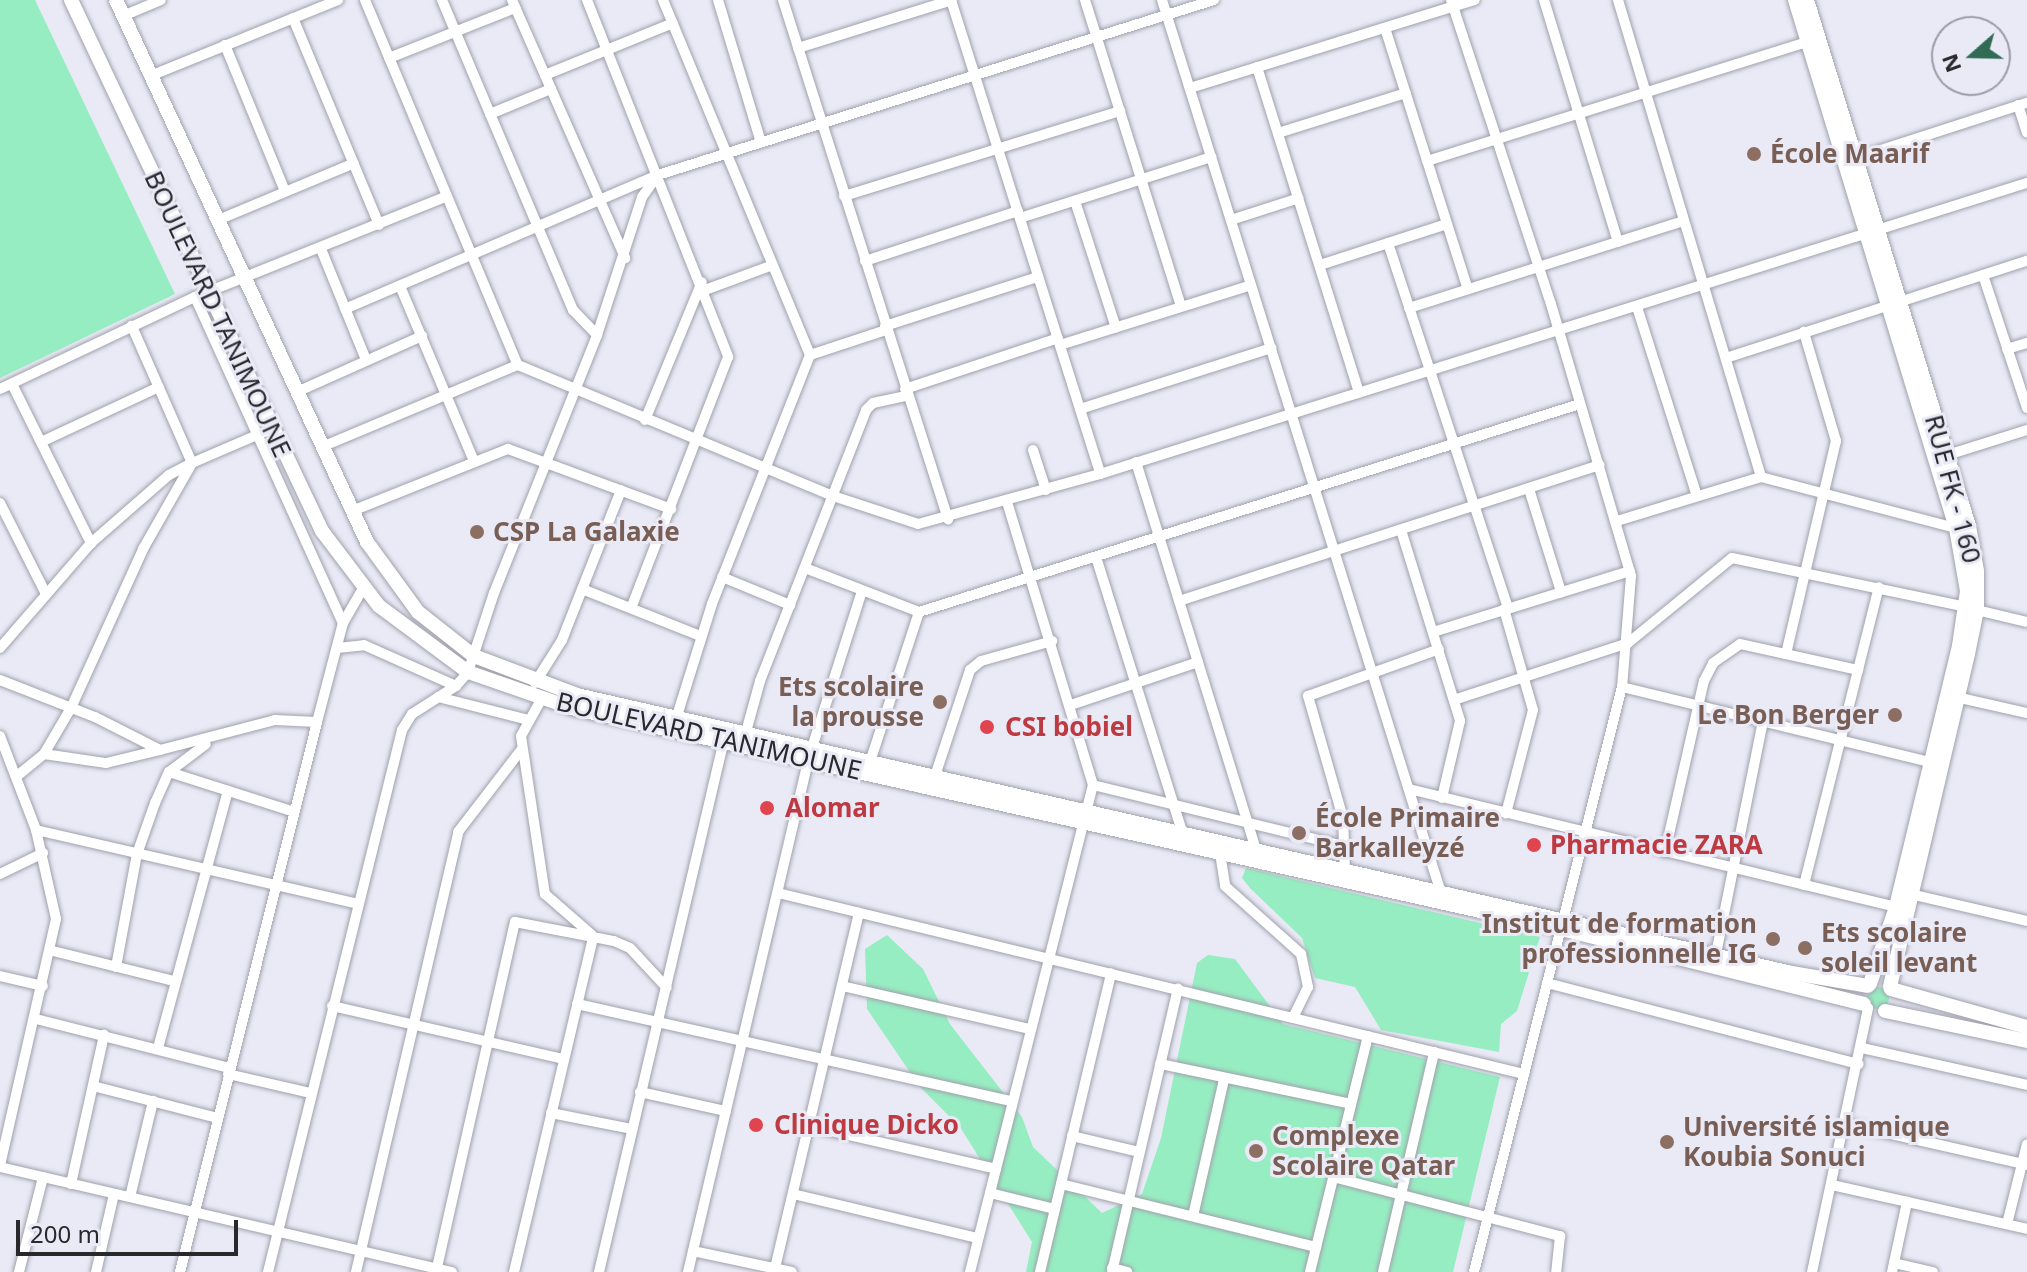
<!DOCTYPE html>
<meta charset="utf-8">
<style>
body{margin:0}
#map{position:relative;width:2027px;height:1272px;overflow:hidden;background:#e9eaf6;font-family:"Noto Sans",sans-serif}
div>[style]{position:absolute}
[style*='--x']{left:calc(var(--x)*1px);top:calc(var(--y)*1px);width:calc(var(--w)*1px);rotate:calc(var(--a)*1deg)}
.green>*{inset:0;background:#97edc2}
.round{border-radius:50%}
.roads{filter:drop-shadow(0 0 2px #a0a1ac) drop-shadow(0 0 2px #a0a1ac)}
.minor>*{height:10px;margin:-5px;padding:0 5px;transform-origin:5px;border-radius:5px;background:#fff}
.major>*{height:14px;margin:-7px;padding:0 7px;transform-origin:7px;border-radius:7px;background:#fff}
.dots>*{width:22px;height:22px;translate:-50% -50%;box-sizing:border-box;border:4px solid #e9eaf6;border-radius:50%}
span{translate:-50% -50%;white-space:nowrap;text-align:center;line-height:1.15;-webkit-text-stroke:6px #e9eaf6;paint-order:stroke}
.education-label{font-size:26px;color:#785e54;font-weight:700}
.left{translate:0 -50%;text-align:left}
.right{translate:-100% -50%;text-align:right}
.street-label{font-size:26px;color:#28282d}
.health-label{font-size:26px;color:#be3a42;font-weight:700}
.north{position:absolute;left:1931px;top:16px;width:80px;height:80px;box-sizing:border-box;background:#e9eaf6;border:2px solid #9c9ca6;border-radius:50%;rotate:250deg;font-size:22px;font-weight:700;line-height:32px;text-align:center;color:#28282d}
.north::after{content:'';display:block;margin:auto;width:28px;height:36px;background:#316b54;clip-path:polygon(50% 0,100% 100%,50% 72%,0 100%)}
.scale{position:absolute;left:16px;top:1220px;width:222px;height:36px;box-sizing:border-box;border:4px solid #28282d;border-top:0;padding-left:10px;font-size:24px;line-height:28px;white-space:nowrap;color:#28282d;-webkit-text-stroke:6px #e9eaf6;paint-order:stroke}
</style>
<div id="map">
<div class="green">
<i style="clip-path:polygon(0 0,35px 0,175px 294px,0 378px)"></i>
<i style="clip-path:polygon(1246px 868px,1540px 937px,1517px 1011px,1501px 1024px,1499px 1052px,1381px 1030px,1355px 987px,1315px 978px,1302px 938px,1250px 888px,1242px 878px)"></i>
<i style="clip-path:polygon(887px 935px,923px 969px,950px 1024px,1022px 1117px,1033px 1147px,1102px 1213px,1142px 1194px,1161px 1138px,1197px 963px,1208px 955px,1235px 959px,1283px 1024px,1500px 1077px,1453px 1272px,1026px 1272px,1032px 1242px,960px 1127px,920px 1087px,867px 1009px,865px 949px)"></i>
<i class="round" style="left:1867px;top:987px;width:22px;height:22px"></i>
</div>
<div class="roads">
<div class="minor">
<i style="--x:365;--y:0;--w:396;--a:67.3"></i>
<i style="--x:518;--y:365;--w:341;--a:22.6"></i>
<i style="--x:833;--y:496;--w:89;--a:18.2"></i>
<i style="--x:918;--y:524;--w:189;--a:-15.4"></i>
<i style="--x:1100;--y:474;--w:972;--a:-17.43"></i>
<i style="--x:442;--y:0;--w:337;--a:67.1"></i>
<i style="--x:573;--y:310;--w:35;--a:46"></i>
<i style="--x:512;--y:0;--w:282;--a:66.3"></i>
<i style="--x:587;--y:0;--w:384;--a:68.4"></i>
<i style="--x:728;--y:357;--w:269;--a:111.1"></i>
<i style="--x:663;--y:0;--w:384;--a:67.5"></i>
<i style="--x:810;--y:355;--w:268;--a:111.5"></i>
<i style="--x:712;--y:604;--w:117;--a:107.4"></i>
<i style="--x:718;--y:0;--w:148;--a:73.2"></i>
<i style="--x:783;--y:0;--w:545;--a:72.36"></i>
<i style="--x:951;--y:0;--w:497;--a:72.5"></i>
<i style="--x:1085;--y:0;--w:321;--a:72.6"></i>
<i style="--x:1162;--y:0;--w:932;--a:72.65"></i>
<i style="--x:1451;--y:0;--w:320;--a:71.8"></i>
<i style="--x:1551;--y:304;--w:284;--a:73.6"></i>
<i style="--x:1631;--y:576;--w:111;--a:94.6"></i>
<i style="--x:1622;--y:687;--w:603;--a:104.2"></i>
<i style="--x:1544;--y:0;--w:253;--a:73"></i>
<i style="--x:1618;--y:0;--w:498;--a:73.3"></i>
<i style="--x:123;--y:16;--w:41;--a:-22.8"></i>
<i style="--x:293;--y:18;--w:224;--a:67.4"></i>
<i style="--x:1385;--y:28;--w:274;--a:72.4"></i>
<i style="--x:225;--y:45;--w:158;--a:67.7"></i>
<i style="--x:798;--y:48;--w:161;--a:-17.3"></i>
<i style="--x:389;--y:58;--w:136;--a:-21.6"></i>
<i style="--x:1257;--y:67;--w:341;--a:72.6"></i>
<i style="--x:545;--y:75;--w:138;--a:-22.1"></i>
<i style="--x:150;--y:76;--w:203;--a:-22"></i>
<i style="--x:1190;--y:88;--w:298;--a:-17.2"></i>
<i style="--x:2018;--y:105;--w:29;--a:72"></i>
<i style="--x:490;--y:114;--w:66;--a:-22.3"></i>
<i style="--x:1278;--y:133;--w:134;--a:-17.4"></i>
<i style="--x:1850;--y:160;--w:186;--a:-17.9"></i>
<i style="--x:1427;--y:161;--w:404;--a:-17.4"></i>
<i style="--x:844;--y:196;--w:289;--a:-17.1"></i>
<i style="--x:1075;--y:201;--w:133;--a:72.1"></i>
<i style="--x:1020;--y:218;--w:201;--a:-17.7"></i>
<i style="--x:218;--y:220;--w:147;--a:-22.7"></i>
<i style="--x:1231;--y:220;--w:71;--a:-17.9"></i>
<i style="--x:1388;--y:243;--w:384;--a:71.8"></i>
<i style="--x:321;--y:249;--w:120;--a:67.9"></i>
<i style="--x:865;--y:261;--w:161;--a:-18.1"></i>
<i style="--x:1320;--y:265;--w:133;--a:-17.9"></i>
<i style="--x:1983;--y:275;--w:140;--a:71.7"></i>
<i style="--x:400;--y:286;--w:190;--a:67.1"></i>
<i style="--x:705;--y:290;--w:72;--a:-20.2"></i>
<i style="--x:195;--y:297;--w:358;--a:65.6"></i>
<i style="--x:1637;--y:307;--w:198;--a:72.4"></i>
<i style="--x:1409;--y:308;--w:288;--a:-17.6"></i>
<i style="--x:345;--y:309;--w:340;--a:-23.2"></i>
<i style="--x:658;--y:175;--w:583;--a:-17.47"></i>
<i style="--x:885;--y:326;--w:161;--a:-17.8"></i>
<i style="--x:1060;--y:345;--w:200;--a:-17.4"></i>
<i style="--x:2007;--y:349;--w:21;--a:-17"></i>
<i style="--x:810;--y:355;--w:80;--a:-18.2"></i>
<i style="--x:1726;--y:358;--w:316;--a:-17.9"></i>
<i style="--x:12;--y:384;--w:178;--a:63.6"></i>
<i style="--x:0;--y:389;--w:216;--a:-25.3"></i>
<i style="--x:195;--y:297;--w:271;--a:-21.8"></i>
<i style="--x:905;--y:389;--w:161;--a:-18.4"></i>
<i style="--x:299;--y:391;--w:135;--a:-24.1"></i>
<i style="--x:1080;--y:409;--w:201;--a:-17.7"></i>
<i style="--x:645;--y:420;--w:149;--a:-67.6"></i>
<i style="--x:41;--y:442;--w:130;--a:-25"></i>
<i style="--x:324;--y:446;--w:210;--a:-22.7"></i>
<i style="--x:1033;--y:450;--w:42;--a:72"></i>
<i style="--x:1941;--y:457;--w:90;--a:-17.4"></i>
<i style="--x:1136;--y:462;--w:405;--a:72.8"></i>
<i style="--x:1529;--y:489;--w:108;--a:72.7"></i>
<i style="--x:0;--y:503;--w:102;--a:63.2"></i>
<i style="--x:352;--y:511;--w:168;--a:-21.7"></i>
<i style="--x:508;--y:449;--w:174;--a:20.2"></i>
<i style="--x:1617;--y:521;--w:151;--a:-17"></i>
<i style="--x:1761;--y:477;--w:202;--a:14.7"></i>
<i style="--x:1401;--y:530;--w:200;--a:72.8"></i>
<i style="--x:1460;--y:721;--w:79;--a:103.2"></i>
<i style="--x:1096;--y:557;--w:288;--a:72.6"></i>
<i style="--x:805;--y:568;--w:122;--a:21.1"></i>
<i style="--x:722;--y:577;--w:74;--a:22.4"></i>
<i style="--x:582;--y:589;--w:127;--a:21.7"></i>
<i style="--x:1179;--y:601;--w:442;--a:-17.9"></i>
<i style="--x:1504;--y:609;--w:105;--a:74"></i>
<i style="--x:1533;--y:710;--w:107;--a:104.6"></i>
<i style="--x:1977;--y:610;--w:51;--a:13.5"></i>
<i style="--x:1433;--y:632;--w:206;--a:-17.2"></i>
<i style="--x:0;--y:648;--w:139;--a:-49.1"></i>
<i style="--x:91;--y:543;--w:103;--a:-41.1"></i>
<i style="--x:169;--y:475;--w:26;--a:-28"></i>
<i style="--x:192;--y:463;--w:150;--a:-113.7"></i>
<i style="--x:337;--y:648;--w:27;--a:-6"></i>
<i style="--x:364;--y:645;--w:101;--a:24"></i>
<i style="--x:1786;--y:654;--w:219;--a:-76.8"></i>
<i style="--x:1836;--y:441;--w:114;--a:-106.4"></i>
<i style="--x:0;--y:680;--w:102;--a:21.3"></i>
<i style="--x:95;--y:717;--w:73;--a:26.9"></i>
<i style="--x:160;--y:750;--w:119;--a:-14.6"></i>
<i style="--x:275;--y:720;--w:42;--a:2.7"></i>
<i style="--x:535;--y:683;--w:51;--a:-57.9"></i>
<i style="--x:562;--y:640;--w:161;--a:-68.5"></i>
<i style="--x:1622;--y:687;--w:316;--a:13.7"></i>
<i style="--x:438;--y:697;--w:94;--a:14.2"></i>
<i style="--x:1956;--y:697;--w:73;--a:12.7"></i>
<i style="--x:542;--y:698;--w:43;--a:118.9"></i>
<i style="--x:521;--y:736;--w:160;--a:81.4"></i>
<i style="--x:545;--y:894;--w:62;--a:41.1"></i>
<i style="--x:1454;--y:700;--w:183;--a:-18.1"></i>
<i style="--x:1628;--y:643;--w:134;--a:-39.3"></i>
<i style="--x:1732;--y:558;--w:239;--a:11.8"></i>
<i style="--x:1071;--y:705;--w:134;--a:-18.7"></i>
<i style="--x:746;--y:732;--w:53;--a:-74.6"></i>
<i style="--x:760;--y:681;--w:291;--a:-68.6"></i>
<i style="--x:866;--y:410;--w:10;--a:-45"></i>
<i style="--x:873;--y:403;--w:35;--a:-12"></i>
<i style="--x:0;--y:736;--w:101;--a:69"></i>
<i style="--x:36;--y:830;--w:91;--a:77.3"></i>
<i style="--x:56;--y:919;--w:253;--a:102.8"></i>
<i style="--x:44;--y:754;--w:63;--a:8.3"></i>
<i style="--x:106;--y:763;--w:56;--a:-13.5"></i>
<i style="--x:870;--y:762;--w:158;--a:-71.9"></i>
<i style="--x:919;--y:612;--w:693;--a:-17.47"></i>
<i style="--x:169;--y:772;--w:131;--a:17.7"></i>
<i style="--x:17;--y:776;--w:35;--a:-39"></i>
<i style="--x:44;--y:754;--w:53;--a:-59.6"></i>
<i style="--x:71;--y:708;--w:175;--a:-65.6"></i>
<i style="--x:143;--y:549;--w:99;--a:-60.3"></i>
<i style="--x:192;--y:463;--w:86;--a:-23.3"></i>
<i style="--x:935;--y:776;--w:112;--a:-71.7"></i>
<i style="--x:970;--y:670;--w:14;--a:-39"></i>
<i style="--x:981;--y:661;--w:74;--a:-15.7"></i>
<i style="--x:1093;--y:785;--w:261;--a:13.7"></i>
<i style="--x:1409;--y:789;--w:501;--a:13.62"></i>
<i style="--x:36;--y:830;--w:327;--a:12.9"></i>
<i style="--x:1665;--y:852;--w:175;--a:-77.2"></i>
<i style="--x:1704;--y:681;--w:20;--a:-63"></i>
<i style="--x:1713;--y:663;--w:33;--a:-35"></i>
<i style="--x:1740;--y:644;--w:121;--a:12.4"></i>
<i style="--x:1220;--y:853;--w:33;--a:81"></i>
<i style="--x:1225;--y:886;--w:102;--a:41.8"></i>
<i style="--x:1301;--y:954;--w:34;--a:78"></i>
<i style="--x:1308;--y:987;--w:34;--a:116"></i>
<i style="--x:1345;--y:870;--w:52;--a:-92.2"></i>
<i style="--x:1343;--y:818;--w:127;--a:-106"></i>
<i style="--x:1308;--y:696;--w:139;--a:-19.7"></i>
<i style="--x:0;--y:874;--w:48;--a:-26"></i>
<i style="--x:1804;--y:885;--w:307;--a:-75.9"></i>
<i style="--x:778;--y:893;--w:768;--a:13.64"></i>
<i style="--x:1910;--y:894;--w:120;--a:13"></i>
<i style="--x:53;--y:951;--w:125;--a:13.9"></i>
<i style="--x:1716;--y:954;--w:238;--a:-78.6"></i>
<i style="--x:116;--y:967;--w:115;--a:-79.5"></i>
<i style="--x:137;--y:854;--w:54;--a:-70.6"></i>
<i style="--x:155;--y:803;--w:34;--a:-66"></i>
<i style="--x:169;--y:772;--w:46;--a:-37.1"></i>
<i style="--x:0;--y:976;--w:44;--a:13.1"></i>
<i style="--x:1547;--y:983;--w:322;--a:14.6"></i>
<i style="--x:842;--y:986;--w:193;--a:12.9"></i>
<i style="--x:577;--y:1004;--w:446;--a:12.6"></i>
<i style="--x:332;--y:1006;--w:238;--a:12.9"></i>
<i style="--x:36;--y:1019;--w:200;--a:14.2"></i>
<i style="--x:158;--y:1048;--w:266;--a:-74.8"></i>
<i style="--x:1862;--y:1048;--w:169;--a:12.6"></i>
<i style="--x:1160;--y:1064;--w:195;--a:11.8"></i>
<i style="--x:228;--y:1074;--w:84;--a:13"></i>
<i style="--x:93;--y:1086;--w:129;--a:14.4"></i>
<i style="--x:640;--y:1092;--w:88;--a:12.5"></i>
<i style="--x:551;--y:1113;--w:83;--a:11.2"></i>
<i style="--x:1847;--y:1124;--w:185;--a:12.8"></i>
<i style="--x:809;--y:1126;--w:192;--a:12.9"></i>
<i style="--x:1072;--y:1136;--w:69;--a:13.4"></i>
<i style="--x:0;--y:1167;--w:464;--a:13.1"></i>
<i style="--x:1333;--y:1177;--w:235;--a:14.6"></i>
<i style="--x:1560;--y:1236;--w:36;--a:96"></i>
<i style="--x:71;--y:1184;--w:153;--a:-77.5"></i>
<i style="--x:1061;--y:1184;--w:263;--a:13.9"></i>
<i style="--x:1832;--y:1185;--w:200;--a:12.7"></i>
<i style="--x:990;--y:1193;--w:66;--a:14"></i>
<i style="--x:793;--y:1194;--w:190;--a:13.4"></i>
<i style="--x:130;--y:1197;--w:99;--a:-76.5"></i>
<i style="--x:1193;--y:1216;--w:140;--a:-77.2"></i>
<i style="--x:2007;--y:1224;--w:82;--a:-76"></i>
<i style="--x:693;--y:1251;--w:101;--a:12"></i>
<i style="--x:1894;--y:1263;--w:40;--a:13"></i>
<i style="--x:775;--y:1268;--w:365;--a:-76.7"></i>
<i style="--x:1112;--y:1268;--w:16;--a:15"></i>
<i style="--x:19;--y:1272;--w:98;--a:-75.8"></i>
<i style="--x:96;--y:1272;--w:80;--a:-77"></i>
<i style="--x:180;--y:1272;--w:567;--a:-76.01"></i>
<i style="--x:317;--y:722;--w:102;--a:-75.3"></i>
<i style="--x:343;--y:623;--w:39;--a:-60"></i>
<i style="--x:268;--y:1272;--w:558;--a:-76.11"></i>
<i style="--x:402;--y:730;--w:19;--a:-58"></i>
<i style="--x:412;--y:714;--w:52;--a:-32.5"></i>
<i style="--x:456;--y:686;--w:18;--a:-49"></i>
<i style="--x:468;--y:672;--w:83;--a:-71.8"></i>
<i style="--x:494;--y:593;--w:278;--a:-68.2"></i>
<i style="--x:597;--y:335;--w:145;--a:-71.9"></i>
<i style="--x:642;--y:197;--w:27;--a:-54"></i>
<i style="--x:356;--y:1272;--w:452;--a:-76.9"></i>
<i style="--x:458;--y:832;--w:105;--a:-52.4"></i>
<i style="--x:436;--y:1272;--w:359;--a:-77.3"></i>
<i style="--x:515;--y:922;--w:101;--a:10.9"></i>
<i style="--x:614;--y:941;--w:17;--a:24"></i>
<i style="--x:630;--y:948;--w:54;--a:47.2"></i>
<i style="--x:514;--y:1272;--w:344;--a:-76.7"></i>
<i style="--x:599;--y:1272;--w:546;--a:-76.78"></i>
<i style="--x:688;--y:1272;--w:529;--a:-76.78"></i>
<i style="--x:809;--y:757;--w:174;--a:-72.3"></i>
<i style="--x:970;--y:1272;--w:502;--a:-75.83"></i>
<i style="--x:1093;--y:785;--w:296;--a:-106.9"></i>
<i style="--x:1040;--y:1272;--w:307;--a:-76.6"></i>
<i style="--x:1112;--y:1272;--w:291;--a:-76.9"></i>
<i style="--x:1310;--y:1272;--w:243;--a:-76.2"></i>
<i style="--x:1383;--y:1272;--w:226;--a:-76.9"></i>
<i style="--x:1812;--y:1272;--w:270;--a:-78"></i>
<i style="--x:1892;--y:1272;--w:72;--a:-77.9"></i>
</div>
<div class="major">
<i style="--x:71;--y:0;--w:587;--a:64.7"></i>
<i style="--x:322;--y:531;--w:94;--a:52.8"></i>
<i style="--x:379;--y:606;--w:111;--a:36.6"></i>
<i style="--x:468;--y:672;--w:110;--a:19.1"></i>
<i style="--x:572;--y:708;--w:1013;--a:12.6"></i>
<i style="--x:1561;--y:929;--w:312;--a:13.9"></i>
<i style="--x:116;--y:0;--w:597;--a:65.15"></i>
<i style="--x:367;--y:542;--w:87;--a:53.9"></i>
<i style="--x:418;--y:612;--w:71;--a:38.2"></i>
<i style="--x:474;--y:656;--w:110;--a:20.7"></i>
<i style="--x:577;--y:695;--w:1241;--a:12.89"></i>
<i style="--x:1787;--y:972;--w:82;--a:9.8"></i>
<i style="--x:1795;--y:0;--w:552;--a:73.04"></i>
<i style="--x:1956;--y:528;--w:64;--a:80.1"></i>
<i style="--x:1967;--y:591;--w:56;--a:98.3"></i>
<i style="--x:1959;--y:646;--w:268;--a:103.6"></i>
<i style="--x:1896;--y:907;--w:81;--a:108.7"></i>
<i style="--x:1807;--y:0;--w:550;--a:72.88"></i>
<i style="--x:1969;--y:526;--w:46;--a:79.9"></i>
<i style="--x:1977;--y:571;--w:39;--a:90"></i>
<i style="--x:1977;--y:610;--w:45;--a:101.6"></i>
<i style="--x:1968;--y:654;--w:342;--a:103.2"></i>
<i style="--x:1891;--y:989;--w:141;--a:15.6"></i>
<i style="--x:1885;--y:1011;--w:145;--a:11.9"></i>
</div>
</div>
<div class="dots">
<i style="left:1754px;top:154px;background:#8d6e63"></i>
<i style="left:477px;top:532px;background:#8d6e63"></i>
<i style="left:940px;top:702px;background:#8d6e63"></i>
<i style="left:1895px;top:715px;background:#8d6e63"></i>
<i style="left:987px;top:727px;background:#e0444e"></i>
<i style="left:767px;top:808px;background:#e0444e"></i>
<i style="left:1299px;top:833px;background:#8d6e63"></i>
<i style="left:1534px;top:845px;background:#e0444e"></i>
<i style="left:1773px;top:939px;background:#8d6e63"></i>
<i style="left:1805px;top:948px;background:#8d6e63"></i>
<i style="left:756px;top:1125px;background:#e0444e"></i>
<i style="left:1667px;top:1142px;background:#8d6e63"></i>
<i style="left:1256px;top:1151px;background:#8d6e63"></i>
</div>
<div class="education-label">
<span class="left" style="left:1770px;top:154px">École Maarif</span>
<span class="left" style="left:493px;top:532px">CSP La Galaxie</span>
<span class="right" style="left:924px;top:702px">Ets scolaire<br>la prousse</span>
<span class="right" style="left:1879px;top:715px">Le Bon Berger</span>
<span class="left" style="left:1315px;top:833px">École Primaire<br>Barkalleyzé</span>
<span class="right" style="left:1757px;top:939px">Institut de formation<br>professionnelle IG</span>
<span class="left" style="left:1821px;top:948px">Ets scolaire<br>soleil levant</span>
<span class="left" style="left:1683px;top:1142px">Université islamique<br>Koubia Sonuci</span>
<span class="left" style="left:1272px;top:1151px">Complexe<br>Scolaire Qatar</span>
</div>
<div class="street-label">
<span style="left:218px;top:314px;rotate:65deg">BOULEVARD TANIMOUNE</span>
<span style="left:1953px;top:489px;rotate:75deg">RUE FK - 160</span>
<span style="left:709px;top:736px;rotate:13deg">BOULEVARD TANIMOUNE</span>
</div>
<div class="health-label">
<span class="left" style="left:1005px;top:727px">CSI bobiel</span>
<span class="left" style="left:785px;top:808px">Alomar</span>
<span class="left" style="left:1550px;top:845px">Pharmacie ZARA</span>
<span class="left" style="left:774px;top:1125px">Clinique Dicko</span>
</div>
<div class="north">N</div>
<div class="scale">200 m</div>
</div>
